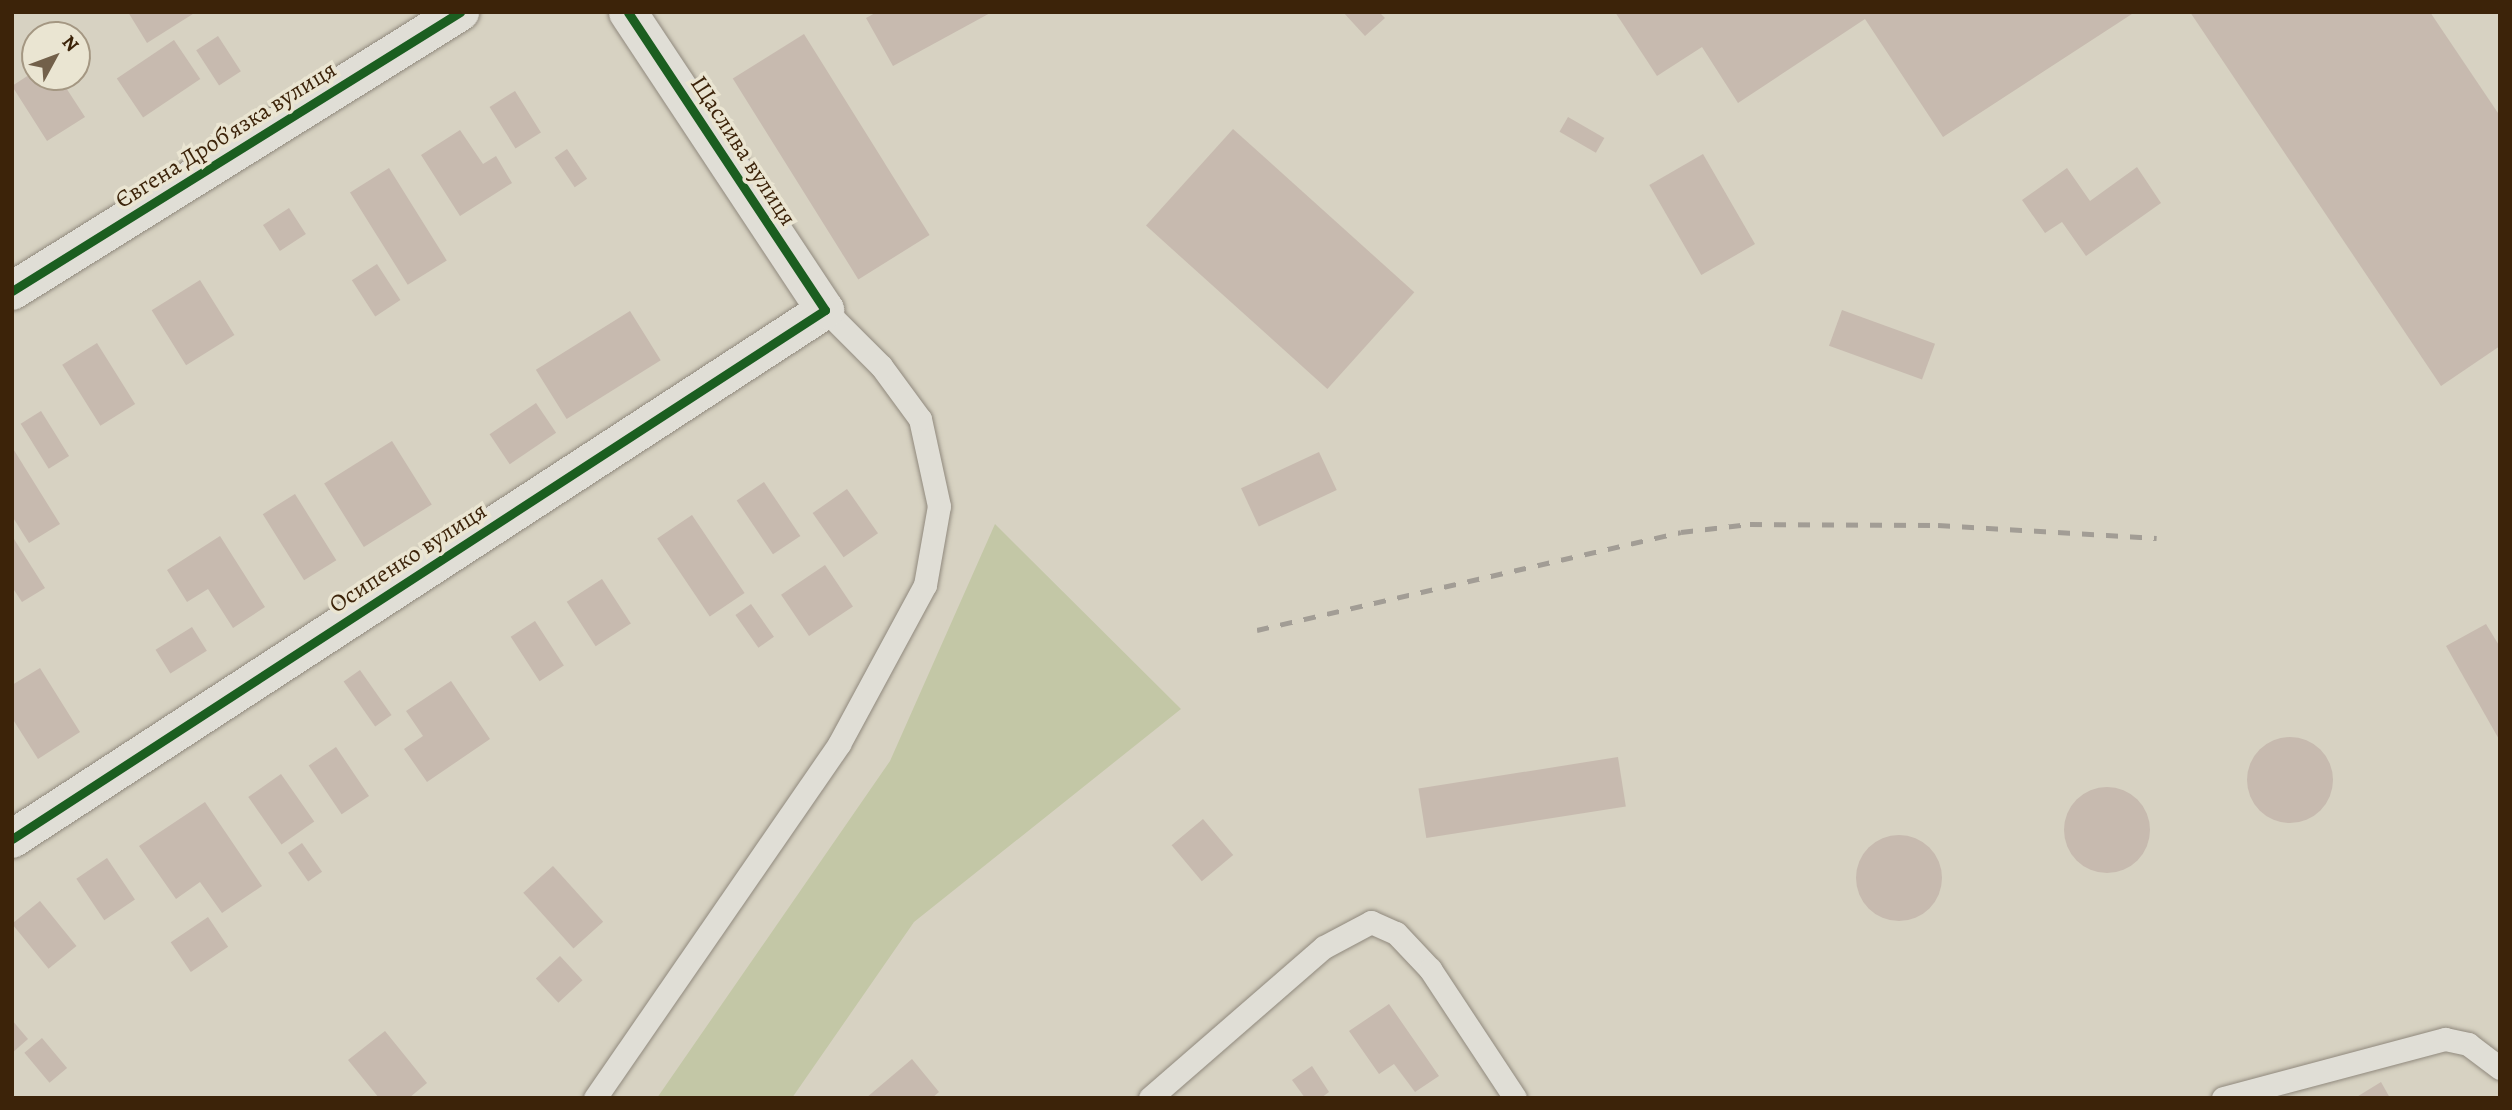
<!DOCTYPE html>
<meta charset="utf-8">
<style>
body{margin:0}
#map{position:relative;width:2512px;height:1110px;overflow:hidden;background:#d7d2c2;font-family:Alegreya,serif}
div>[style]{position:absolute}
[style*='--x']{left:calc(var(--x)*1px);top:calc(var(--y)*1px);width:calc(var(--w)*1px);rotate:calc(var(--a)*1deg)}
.green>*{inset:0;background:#c3c7a6}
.building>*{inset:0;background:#c7baaf;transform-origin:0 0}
.round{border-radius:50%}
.roads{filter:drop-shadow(0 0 2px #90897d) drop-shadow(0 0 2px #90897d)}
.lane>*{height:23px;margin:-11.5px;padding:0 11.5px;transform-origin:11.5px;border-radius:11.5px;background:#e0ded6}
.street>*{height:38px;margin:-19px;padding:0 19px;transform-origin:19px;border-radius:19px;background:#e0ded6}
.rail>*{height:5px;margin-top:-2.5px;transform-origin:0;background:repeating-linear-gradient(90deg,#a29d95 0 12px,transparent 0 24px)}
.cycleway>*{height:9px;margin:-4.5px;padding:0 4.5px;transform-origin:4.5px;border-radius:4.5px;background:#1b5e20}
span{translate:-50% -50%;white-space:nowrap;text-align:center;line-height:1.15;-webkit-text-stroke:7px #eae5d2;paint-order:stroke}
.street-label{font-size:24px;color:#3c2309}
.frame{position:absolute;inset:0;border:14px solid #3c2309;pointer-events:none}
.north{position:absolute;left:21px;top:21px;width:70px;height:70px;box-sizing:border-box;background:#eae5d2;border:2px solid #a49782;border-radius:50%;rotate:49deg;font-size:19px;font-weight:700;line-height:28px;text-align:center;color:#3c2309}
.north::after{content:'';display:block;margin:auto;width:24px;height:32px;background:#72604a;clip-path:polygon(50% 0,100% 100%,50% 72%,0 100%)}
</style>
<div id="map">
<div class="green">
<i style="clip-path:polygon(995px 524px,1181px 709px,914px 922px,792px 1098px,657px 1098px,890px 761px)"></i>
</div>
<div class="building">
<i style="clip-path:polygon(128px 12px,196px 12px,147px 43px)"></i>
<i style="clip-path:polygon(877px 12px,992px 12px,893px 66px,866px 18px)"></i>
<i style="clip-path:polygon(1343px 12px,1379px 12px,1385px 18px,1365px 36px)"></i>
<i style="clip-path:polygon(1615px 12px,2135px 12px,1943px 137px,1865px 19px,1738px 103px,1702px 47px,1657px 76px)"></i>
<i style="clip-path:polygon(2190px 12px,2430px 12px,2500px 116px,2500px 346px,2441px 386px)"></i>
<i style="left:804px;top:34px;width:237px;height:84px;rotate:58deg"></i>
<i style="left:218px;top:36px;width:42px;height:26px;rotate:57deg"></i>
<i style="left:174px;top:40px;width:47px;height:69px;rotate:56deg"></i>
<i style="clip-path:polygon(35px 71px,35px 77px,59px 77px,85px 117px,47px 141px,12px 86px)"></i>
<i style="left:515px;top:91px;width:49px;height:30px;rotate:58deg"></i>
<i style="left:1568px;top:117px;width:42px;height:17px;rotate:30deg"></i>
<i style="left:1233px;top:129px;width:244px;height:130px;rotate:42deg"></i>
<i style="clip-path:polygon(460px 130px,483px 164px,496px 156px,512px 183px,460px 216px,421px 155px)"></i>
<i style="left:567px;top:149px;width:36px;height:15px;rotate:56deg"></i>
<i style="left:1703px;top:154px;width:104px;height:62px;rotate:60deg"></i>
<i style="clip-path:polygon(2137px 167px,2161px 203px,2086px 256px,2062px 222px,2045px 233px,2022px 200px,2067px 168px,2090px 201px)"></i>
<i style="left:389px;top:168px;width:109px;height:46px;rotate:58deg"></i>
<i style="left:289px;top:208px;width:31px;height:31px;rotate:57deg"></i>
<i style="left:377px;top:264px;width:43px;height:30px;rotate:57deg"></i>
<i style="left:200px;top:280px;width:65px;height:57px;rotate:58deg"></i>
<i style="left:1842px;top:310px;width:99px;height:38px;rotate:20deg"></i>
<i style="left:630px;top:311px;width:58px;height:111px;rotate:58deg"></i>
<i style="left:97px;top:343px;width:72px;height:41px;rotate:58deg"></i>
<i style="left:536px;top:403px;width:36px;height:56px;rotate:56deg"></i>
<i style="left:41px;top:411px;width:53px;height:24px;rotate:58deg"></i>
<i style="left:392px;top:441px;width:75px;height:80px;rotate:58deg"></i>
<i style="clip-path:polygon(12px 447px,60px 524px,29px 543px,12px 516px)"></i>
<i style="left:1319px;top:452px;width:42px;height:86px;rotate:65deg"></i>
<i style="left:764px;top:482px;width:65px;height:33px;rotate:56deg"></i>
<i style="left:847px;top:489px;width:54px;height:42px;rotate:55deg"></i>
<i style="left:295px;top:494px;width:78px;height:38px;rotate:58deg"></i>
<i style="left:692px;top:515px;width:94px;height:42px;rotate:56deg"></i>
<i style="clip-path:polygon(220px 536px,265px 607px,233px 628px,208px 589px,187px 602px,167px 570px)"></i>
<i style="clip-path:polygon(14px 539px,45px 588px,22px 602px,12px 587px)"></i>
<i style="left:825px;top:565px;width:50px;height:53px;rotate:56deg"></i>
<i style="left:602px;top:579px;width:53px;height:42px;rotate:57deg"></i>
<i style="left:751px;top:604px;width:40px;height:19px;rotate:55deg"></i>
<i style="left:535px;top:621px;width:53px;height:29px;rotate:57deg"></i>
<i style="clip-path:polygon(2486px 624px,2500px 647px,2500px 741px,2446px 646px)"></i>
<i style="left:192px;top:627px;width:28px;height:43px;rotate:58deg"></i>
<i style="clip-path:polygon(40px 668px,80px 732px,38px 759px,12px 718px,12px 685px)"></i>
<i style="left:360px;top:670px;width:55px;height:20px;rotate:55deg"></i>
<i style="clip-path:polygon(451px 681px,490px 739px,427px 782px,404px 749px,423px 736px,406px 711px)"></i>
<i class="round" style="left:2247px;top:737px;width:86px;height:86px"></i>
<i style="left:336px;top:747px;width:59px;height:33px;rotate:56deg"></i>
<i style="left:1618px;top:757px;width:50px;height:202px;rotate:81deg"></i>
<i style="left:281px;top:774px;width:58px;height:40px;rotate:55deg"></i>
<i class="round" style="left:2064px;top:787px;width:86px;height:86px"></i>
<i style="clip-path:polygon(205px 802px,262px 886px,222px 913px,200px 882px,176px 899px,139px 846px)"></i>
<i style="left:1203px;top:819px;width:47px;height:41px;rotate:50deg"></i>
<i class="round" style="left:1856px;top:835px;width:86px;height:86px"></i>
<i style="left:302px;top:843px;width:35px;height:17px;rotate:55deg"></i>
<i style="left:107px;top:858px;width:50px;height:37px;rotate:56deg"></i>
<i style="left:553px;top:866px;width:75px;height:40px;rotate:48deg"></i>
<i style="left:40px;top:901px;width:58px;height:36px;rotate:51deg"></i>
<i style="left:208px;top:917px;width:36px;height:45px;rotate:56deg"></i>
<i style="left:560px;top:956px;width:33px;height:33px;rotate:47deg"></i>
<i style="clip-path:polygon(1389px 1004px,1439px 1076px,1415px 1092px,1394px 1064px,1379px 1074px,1349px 1031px)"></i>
<i style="clip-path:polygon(12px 1020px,28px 1039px,12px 1053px)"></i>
<i style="clip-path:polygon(385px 1031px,427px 1083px,409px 1098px,379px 1098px,348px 1060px)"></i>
<i style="left:42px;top:1038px;width:39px;height:23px;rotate:50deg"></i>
<i style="clip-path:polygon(912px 1059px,939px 1092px,932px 1098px,866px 1098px)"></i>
<i style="clip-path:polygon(1312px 1066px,1329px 1092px,1321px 1098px,1305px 1098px,1292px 1080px)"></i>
<i style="clip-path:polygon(2381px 1082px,2390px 1098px,2355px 1098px)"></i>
</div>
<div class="roads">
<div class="lane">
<i style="--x:595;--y:1098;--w:430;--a:-55.4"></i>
<i style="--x:839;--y:744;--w:181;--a:-61.6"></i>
<i style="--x:925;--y:585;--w:80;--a:-80"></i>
<i style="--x:939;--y:506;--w:89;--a:-102.3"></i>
<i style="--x:920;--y:419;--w:66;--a:-126.3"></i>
<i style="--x:881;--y:366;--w:79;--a:-135"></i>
<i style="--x:1150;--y:1098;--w:230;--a:-41"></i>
<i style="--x:1324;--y:947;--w:53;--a:-28"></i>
<i style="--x:1371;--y:922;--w:27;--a:24"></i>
<i style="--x:1396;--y:933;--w:50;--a:46.6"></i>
<i style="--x:1430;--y:969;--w:154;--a:56.6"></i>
<i style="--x:2223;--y:1098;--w:230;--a:-14.9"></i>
<i style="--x:2445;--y:1039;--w:24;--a:12"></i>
<i style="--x:2468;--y:1044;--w:40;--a:37"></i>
</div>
<div class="street">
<i style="--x:12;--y:291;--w:528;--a:-31.91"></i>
<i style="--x:12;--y:839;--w:970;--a:-33.05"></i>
<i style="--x:825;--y:310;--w:357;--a:-123.5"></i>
</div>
</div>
<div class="rail">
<i style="--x:1257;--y:630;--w:435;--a:-13"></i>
<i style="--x:1681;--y:532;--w:69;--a:-6.6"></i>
<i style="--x:1750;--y:524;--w:188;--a:0.3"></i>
<i style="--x:1938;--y:525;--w:219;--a:3.4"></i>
</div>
<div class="cycleway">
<i style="--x:12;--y:291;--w:528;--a:-31.91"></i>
<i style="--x:12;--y:839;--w:970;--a:-33.05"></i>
<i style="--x:825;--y:310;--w:357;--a:-123.5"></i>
</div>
<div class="street-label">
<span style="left:226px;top:135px;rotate:-32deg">Євгена Дроб’язка вулиця</span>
<span style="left:743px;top:151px;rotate:57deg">Щаслива вулиця</span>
<span style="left:408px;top:558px;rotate:-33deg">Осипенко вулиця</span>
</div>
<div class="frame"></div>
<div class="north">N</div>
</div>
